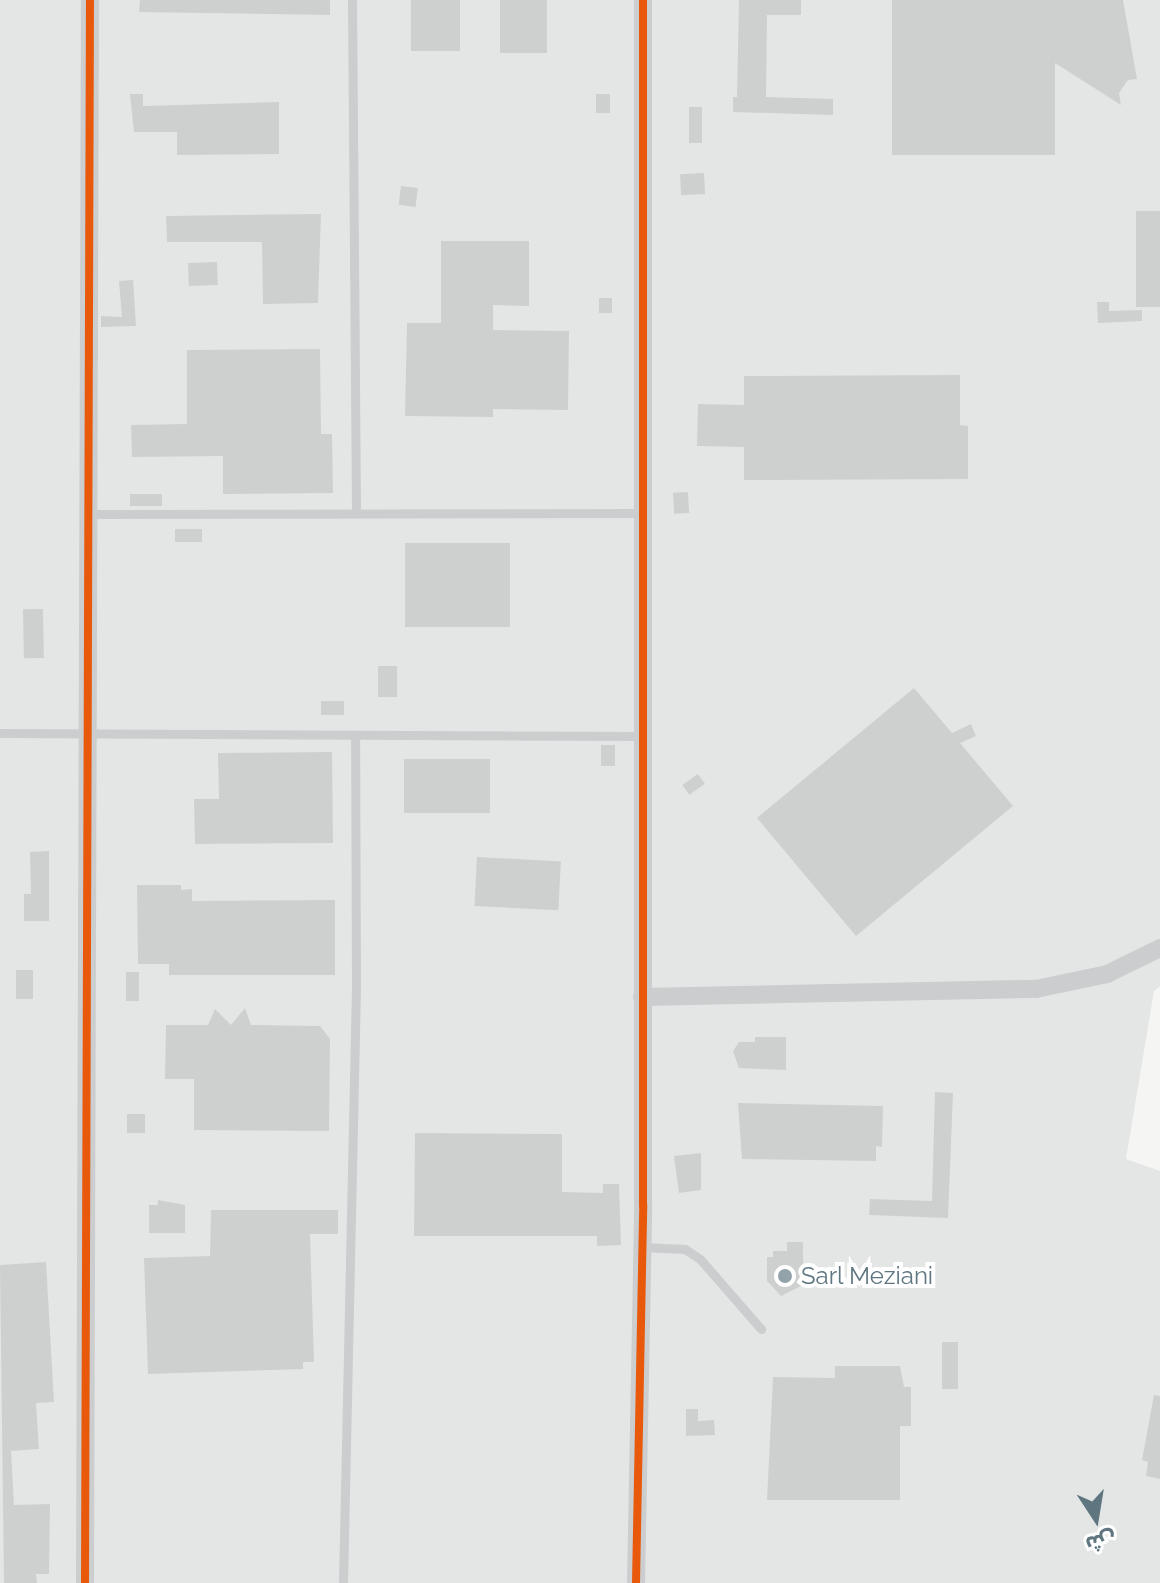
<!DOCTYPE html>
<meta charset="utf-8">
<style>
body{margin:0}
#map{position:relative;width:1160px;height:1583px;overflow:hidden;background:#f5f5f4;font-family:Raleway,"Noto Sans Arabic",sans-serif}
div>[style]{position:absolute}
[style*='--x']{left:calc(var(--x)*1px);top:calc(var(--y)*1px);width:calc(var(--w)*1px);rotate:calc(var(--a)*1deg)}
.built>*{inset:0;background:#e4e6e5}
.building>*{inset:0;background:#ced0d0;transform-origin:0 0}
.lane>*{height:9px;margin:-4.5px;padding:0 4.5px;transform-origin:4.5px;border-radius:4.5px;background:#cbcdce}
.street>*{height:18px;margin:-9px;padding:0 9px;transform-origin:9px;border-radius:9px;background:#cbcdce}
.cycleway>*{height:8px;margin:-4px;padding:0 4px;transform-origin:4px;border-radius:4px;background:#e8590c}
.dots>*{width:22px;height:22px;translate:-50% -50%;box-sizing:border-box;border:4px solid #fff;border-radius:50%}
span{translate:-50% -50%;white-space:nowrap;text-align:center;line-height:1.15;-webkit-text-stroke:8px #fff;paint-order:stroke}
.poi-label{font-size:24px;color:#5f7680}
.left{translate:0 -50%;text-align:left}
.north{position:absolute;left:1056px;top:1479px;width:80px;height:80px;-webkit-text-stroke:6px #fff;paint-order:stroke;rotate:168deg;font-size:22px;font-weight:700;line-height:32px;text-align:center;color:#5f7680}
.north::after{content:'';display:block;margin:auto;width:28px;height:36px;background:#5f7680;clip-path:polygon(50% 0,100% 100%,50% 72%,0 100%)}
</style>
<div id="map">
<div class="built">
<i style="clip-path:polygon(0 0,1160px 0,1160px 986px,1154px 991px,1126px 1159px,1160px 1171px,1160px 1583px,0 1583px)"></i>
</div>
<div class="building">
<i style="clip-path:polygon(140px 0,330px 0,330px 15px,139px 12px)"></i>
<i style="left:411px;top:0;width:49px;height:51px"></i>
<i style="left:500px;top:0;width:47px;height:53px"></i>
<i style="clip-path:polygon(739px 0,801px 0,801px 15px,767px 15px,766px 97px,833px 99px,833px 115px,733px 112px,733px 97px,737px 97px)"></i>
<i style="clip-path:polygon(892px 0,1123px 0,1137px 79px,1128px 80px,1119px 93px,1121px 105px,1055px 63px,1055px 155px,892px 155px)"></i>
<i style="clip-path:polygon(130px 94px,143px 94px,143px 106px,279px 102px,279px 154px,177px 155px,177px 132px,134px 132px)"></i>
<i style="left:596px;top:94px;width:14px;height:19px"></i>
<i style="left:689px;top:107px;width:13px;height:36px"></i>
<i style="left:704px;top:173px;width:21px;height:24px;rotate:87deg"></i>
<i style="left:401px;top:186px;width:17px;height:19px;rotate:7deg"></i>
<i style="left:1136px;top:211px;width:24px;height:96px"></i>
<i style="clip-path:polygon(321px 214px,318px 303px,263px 304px,262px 242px,167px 242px,166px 216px)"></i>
<i style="clip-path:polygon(441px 241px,529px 241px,529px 306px,493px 305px,493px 330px,569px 331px,568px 410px,493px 409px,493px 417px,405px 416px,407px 323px,441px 323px)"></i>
<i style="left:217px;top:262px;width:23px;height:29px;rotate:88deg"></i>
<i style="clip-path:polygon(133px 280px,136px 326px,101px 327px,101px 316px,122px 317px,119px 281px)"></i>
<i style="left:599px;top:298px;width:13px;height:15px"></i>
<i style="clip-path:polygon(1097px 302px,1109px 302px,1109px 311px,1142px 310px,1142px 321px,1098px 323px)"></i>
<i style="clip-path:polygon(320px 349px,321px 434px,332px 434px,333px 493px,223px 494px,223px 456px,132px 457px,131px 425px,187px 424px,187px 350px)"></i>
<i style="clip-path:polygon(960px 375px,960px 425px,968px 426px,968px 479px,744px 480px,744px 447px,697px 446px,698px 404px,744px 405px,744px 376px)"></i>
<i style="left:688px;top:492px;width:21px;height:15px;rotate:87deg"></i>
<i style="left:130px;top:494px;width:32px;height:12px"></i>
<i style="left:175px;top:529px;width:27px;height:13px"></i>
<i style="left:405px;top:543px;width:105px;height:84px"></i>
<i style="left:43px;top:609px;width:49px;height:20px;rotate:89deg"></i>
<i style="left:378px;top:666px;width:19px;height:31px"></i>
<i style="clip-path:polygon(914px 688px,952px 733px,971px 724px,976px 736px,960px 743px,1013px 806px,856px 936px,757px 818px)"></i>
<i style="left:321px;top:701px;width:23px;height:14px"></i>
<i style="left:601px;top:745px;width:14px;height:21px"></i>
<i style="clip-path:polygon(332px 752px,333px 843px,195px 844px,194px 799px,219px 799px,218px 753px)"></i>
<i style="left:404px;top:759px;width:86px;height:54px"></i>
<i style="left:698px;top:774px;width:12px;height:19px;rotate:55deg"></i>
<i style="clip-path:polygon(49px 851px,49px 921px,24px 921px,24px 894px,31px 894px,30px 852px)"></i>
<i style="left:477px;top:857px;width:84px;height:49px;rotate:3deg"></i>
<i style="clip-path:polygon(137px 885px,181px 885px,181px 890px,192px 889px,192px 901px,335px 900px,335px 975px,169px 975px,169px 964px,138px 964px)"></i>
<i style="left:16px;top:970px;width:17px;height:29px"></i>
<i style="left:139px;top:972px;width:29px;height:13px;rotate:90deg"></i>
<i style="clip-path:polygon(245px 1008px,251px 1025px,320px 1026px,330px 1039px,329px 1131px,194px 1130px,194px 1079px,165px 1079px,166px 1025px,208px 1025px,215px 1009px,231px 1025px)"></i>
<i style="clip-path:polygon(755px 1037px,786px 1037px,786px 1070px,739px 1068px,733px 1051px,739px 1042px,755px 1042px)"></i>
<i style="clip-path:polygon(935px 1092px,953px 1093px,948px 1218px,869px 1215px,870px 1199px,932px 1201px)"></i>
<i style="clip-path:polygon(738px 1103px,883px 1106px,882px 1147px,876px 1146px,876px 1161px,742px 1159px)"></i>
<i style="left:127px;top:1114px;width:18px;height:19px"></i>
<i style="clip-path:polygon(415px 1133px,562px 1134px,562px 1192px,603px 1193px,603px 1184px,619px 1184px,621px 1245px,597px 1246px,597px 1236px,414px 1236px)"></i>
<i style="clip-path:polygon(701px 1153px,701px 1190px,679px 1193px,674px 1156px)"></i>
<i style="clip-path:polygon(158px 1200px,185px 1205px,185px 1233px,149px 1233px,149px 1205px,158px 1205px)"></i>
<i style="clip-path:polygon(211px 1210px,338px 1210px,338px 1234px,310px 1234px,314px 1362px,303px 1362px,303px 1369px,148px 1374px,144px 1258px,210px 1256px)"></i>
<i style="clip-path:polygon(787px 1242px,803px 1242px,803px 1285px,781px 1296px,767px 1281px,767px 1257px,773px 1257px,773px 1251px,787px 1251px)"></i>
<i style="clip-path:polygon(46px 1262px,54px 1402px,36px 1403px,39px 1449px,11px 1451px,14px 1505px,50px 1504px,49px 1574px,36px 1574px,37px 1583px,4px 1583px,0 1265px)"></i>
<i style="left:958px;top:1342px;width:47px;height:16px;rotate:90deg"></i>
<i style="clip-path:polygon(835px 1366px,900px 1366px,904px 1387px,911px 1387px,911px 1426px,900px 1426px,900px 1500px,767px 1500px,773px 1377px,835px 1378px)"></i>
<i style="clip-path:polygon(1154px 1395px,1160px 1396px,1160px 1479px,1146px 1476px,1148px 1462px,1142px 1460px)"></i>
<i style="clip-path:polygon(686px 1409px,698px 1409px,698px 1421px,714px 1420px,715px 1435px,686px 1436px)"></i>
</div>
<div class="lane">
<i style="--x:352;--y:0;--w:513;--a:89.55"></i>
<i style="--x:88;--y:514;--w:553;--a:-0.1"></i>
<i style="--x:0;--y:733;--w:642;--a:0.27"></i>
<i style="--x:642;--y:1247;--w:43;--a:2.7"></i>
<i style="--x:685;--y:1249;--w:18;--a:34"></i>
<i style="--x:700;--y:1259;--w:93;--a:48.9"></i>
<i style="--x:343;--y:1583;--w:594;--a:-88.75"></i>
<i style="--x:356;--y:989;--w:254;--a:-90.2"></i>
</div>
<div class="street">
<i style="--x:642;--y:997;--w:394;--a:-1.2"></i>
<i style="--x:1036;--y:989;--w:73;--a:-11.9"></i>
<i style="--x:1107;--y:974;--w:59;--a:-26.1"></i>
<i style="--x:85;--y:1583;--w:1583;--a:-89.82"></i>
<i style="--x:636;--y:1583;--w:378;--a:-88.9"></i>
<i style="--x:643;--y:1205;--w:1205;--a:-90"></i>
</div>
<div class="cycleway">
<i style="--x:85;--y:1583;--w:1583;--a:-89.82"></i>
<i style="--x:636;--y:1583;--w:378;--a:-88.9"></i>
<i style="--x:643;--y:1205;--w:1205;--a:-90"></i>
</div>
<div class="dots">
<i style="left:785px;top:1276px;background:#94a2a9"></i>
</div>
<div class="poi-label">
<span class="left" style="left:801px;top:1276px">Sarl Meziani</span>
</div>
<div class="north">ش</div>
</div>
